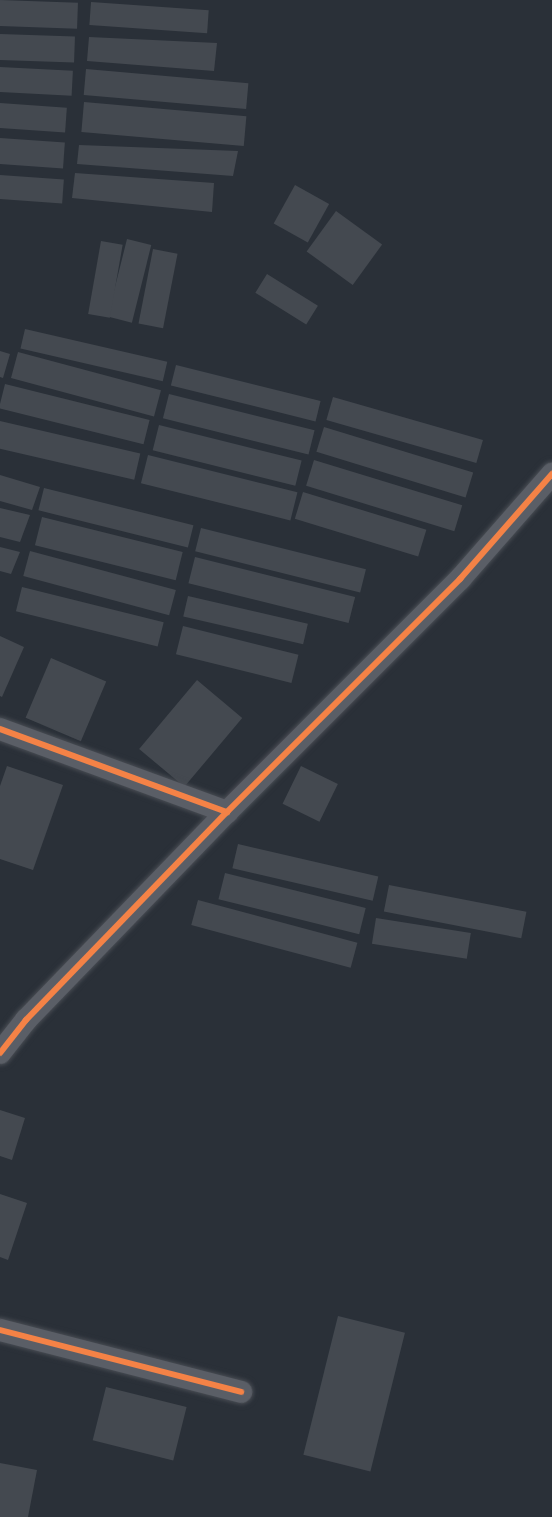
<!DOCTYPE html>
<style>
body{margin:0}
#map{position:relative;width:552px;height:1517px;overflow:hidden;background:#2a3038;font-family:Lato,sans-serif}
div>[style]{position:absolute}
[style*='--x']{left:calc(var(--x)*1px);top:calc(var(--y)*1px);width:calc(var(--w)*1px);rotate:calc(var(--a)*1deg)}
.building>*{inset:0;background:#444950;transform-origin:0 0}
.roads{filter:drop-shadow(0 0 2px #484c53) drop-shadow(0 0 2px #484c53)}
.minor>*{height:22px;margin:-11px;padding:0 11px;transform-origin:11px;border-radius:11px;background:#5a5e66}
.cycleway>*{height:6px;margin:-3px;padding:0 3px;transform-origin:3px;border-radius:3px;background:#f48246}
span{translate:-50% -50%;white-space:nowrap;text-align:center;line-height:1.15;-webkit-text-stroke:5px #1d2633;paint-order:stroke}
</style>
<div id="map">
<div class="building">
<i style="left:0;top:0;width:78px;height:26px;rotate:2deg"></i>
<i style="left:91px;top:2px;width:118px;height:23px;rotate:4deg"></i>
<i style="left:0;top:34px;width:75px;height:26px;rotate:2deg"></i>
<i style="clip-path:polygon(89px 37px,217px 43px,214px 71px,87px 61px)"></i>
<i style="left:0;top:67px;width:73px;height:25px;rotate:3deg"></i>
<i style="left:86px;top:69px;width:163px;height:26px;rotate:5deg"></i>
<i style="left:84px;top:102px;width:163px;height:30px;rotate:5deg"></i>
<i style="left:0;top:103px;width:67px;height:25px;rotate:4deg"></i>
<i style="left:0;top:138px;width:65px;height:26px;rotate:4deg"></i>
<i style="clip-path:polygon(79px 145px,238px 151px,233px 176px,77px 164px)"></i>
<i style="clip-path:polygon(75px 173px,214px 183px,212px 212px,72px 198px)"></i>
<i style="left:0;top:175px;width:64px;height:24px;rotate:4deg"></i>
<i style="left:295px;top:185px;width:39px;height:44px;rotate:29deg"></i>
<i style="left:336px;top:211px;width:57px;height:50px;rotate:36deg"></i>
<i style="left:127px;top:239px;width:25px;height:80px;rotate:14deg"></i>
<i style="left:101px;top:241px;width:22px;height:74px;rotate:10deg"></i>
<i style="left:153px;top:249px;width:25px;height:76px;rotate:11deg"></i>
<i style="left:267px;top:274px;width:60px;height:22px;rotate:32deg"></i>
<i style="left:25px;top:329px;width:146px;height:20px;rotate:13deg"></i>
<i style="clip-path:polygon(0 351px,10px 354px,3px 378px,0 377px)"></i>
<i style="left:18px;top:352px;width:148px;height:27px;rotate:15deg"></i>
<i style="left:176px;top:365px;width:149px;height:21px;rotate:14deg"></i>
<i style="left:5px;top:384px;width:149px;height:25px;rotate:14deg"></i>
<i style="left:169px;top:394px;width:150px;height:25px;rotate:14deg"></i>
<i style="left:333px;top:397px;width:156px;height:24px;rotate:16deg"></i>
<i style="left:0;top:421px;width:144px;height:27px;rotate:13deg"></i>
<i style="left:159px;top:425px;width:147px;height:26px;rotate:14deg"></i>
<i style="left:324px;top:427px;width:156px;height:26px;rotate:17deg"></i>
<i style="left:148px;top:455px;width:154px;height:29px;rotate:14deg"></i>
<i style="left:314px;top:460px;width:155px;height:27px;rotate:17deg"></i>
<i style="clip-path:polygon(0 475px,40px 487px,32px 510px,0 501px)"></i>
<i style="left:44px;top:488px;width:154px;height:23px;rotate:14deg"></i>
<i style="left:303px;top:492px;width:129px;height:28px;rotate:17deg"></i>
<i style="clip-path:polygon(0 508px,30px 515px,20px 542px,0 537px)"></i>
<i style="left:42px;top:517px;width:145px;height:29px;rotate:14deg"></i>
<i style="left:201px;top:528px;width:170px;height:24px;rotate:14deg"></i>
<i style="clip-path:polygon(0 547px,20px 552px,11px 574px,0 571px)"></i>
<i style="left:30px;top:551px;width:151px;height:26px;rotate:15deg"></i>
<i style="left:195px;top:557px;width:165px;height:27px;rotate:14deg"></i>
<i style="left:22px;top:587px;width:146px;height:25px;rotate:14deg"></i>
<i style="left:188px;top:596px;width:123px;height:21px;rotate:13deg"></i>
<i style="left:183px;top:626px;width:119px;height:29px;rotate:14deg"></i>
<i style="clip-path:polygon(0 636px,24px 647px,2px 697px,0 696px)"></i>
<i style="left:51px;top:658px;width:60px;height:65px;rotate:23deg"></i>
<i style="left:197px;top:680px;width:59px;height:90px;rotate:40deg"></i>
<i style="clip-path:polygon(7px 766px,63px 785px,33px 870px,0 859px,0 786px)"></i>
<i style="left:301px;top:766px;width:41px;height:42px;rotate:26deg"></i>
<i style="left:238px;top:844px;width:144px;height:25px;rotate:13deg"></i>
<i style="left:225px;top:873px;width:145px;height:27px;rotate:14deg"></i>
<i style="left:389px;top:885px;width:140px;height:27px;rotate:11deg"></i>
<i style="left:198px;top:900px;width:165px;height:26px;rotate:15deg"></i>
<i style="left:376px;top:918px;width:96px;height:26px;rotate:9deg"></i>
<i style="clip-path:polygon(0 1110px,25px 1118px,12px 1160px,0 1156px)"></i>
<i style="clip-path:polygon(0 1194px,27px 1203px,8px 1260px,0 1257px)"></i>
<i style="left:338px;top:1316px;width:69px;height:143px;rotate:14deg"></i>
<i style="left:106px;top:1387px;width:83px;height:55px;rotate:14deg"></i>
<i style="clip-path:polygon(0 1463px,37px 1470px,28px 1517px,0 1517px)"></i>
</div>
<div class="roads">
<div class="minor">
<i style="--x:0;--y:729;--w:242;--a:20.1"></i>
<i style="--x:0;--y:1053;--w:42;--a:-51.8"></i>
<i style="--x:26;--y:1020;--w:289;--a:-46"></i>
<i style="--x:227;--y:812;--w:330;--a:-45"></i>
<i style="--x:460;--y:579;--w:140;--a:-48.8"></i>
<i style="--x:0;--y:1330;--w:249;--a:14.4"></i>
</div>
</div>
<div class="cycleway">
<i style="--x:0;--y:729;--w:242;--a:20.1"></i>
<i style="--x:0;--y:1053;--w:42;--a:-51.8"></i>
<i style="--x:26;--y:1020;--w:289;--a:-46"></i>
<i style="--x:227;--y:812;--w:330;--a:-45"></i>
<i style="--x:460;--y:579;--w:140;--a:-48.8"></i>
<i style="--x:0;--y:1330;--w:249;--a:14.4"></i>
</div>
</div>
